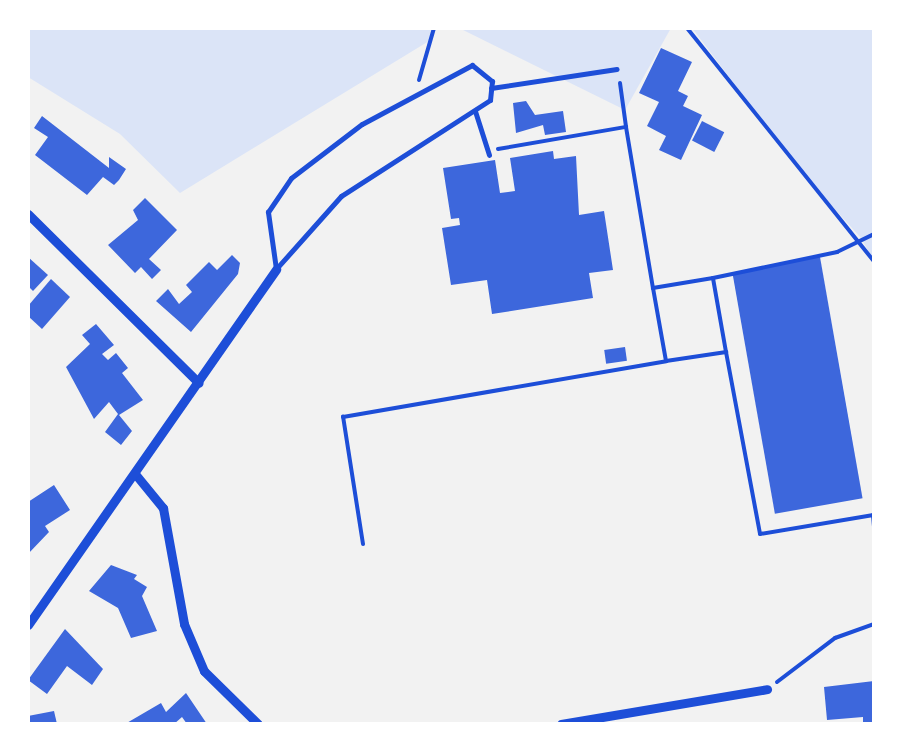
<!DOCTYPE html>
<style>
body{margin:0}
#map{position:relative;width:902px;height:752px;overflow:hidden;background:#f2f2f2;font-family:"Libre Baskerville",serif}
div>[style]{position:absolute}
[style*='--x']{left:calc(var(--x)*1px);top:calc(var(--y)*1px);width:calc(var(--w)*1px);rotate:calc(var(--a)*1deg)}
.green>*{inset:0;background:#dbe4f7}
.building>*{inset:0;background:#3d67dc;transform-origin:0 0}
.path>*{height:4px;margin:-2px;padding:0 2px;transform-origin:2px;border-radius:2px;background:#1d4ed8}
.service>*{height:5px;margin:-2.5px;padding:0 2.5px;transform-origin:2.5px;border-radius:2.5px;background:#1d4ed8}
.minor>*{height:9px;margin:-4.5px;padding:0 4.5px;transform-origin:4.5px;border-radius:4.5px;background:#1d4ed8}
span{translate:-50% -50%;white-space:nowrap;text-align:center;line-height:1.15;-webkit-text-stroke:10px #fff;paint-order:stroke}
.frame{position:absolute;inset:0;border:30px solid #fff;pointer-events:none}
</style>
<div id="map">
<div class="green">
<i style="clip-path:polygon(28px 28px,434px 28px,429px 41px,180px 193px,120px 134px,28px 77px)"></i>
<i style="clip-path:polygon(459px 28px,671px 28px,625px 110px)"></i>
<i style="clip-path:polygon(692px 28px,874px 28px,874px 261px,861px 238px,802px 173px)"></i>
</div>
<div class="building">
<i style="clip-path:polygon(661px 48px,692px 62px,678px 91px,688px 96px,683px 106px,702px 115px,681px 160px,659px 150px,666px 136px,647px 126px,659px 102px,639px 93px)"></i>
<i style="clip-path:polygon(526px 101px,535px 115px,563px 111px,566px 132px,545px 135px,543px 125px,516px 133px,513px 103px)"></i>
<i style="clip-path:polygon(42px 116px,109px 168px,109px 157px,126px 169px,119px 180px,114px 185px,103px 177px,87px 195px,35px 155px,48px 137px,34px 128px)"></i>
<i style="left:702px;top:121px;width:25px;height:22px;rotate:27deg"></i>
<i style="clip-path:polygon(553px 151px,554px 159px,576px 156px,579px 215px,604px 211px,613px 270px,589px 273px,593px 298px,492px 314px,487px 280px,451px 285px,442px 228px,460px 225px,459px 218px,451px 219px,443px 168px,495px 160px,500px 193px,515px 191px,510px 158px)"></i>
<i style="clip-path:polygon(145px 198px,177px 230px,149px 259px,161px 270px,152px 279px,141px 267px,135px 273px,108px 245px,138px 220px,133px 210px)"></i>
<i style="clip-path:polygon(232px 255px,240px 263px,238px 274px,191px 332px,156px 301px,168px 289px,179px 304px,192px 292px,186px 285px,209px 262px,217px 270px)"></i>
<i style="clip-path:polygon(28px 257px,48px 275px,33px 291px,28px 286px)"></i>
<i style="left:820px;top:257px;width:245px;height:89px;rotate:80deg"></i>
<i style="clip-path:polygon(51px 279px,70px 297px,42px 329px,28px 316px,28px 306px)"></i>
<i style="clip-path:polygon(96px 324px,114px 345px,102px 354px,108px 360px,116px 353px,128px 368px,122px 373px,143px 400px,119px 415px,132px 431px,121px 445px,105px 432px,118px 414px,109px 402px,94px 419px,66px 367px,90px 344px,82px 335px)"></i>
<i style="left:625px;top:347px;width:14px;height:21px;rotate:82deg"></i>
<i style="clip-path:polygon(54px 485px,70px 510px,45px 526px,49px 532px,28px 554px,28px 502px)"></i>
<i style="clip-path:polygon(111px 565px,137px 575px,134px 579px,147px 587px,142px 596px,157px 631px,131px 638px,118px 608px,89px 591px)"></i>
<i style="clip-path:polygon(65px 629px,103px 669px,92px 685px,67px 666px,47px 694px,28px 680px)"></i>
<i style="clip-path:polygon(874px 681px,874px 724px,863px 724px,863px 717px,827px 720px,824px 687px)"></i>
<i style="clip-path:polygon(186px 693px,207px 724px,187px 724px,182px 717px,174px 724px,125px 724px,161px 703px,166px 712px)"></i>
<i style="clip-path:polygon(54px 711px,57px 724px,28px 724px,28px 716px)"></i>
</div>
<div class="path">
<i style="--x:687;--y:28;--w:299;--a:51.3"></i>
<i style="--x:419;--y:80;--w:54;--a:-73.9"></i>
<i style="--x:620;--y:83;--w:44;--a:82.2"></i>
<i style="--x:498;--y:149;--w:130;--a:-9.8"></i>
<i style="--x:626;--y:127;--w:163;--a:80.5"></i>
<i style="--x:653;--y:288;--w:74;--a:79.9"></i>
<i style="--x:666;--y:361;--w:61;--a:-8.5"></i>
<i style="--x:726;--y:352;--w:75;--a:-100"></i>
<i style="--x:713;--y:278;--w:61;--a:170.5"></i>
<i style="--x:713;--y:278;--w:127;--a:-11.8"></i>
<i style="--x:837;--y:252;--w:41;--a:-25.9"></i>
<i style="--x:726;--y:352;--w:185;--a:79.4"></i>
<i style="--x:760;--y:534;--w:115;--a:-9.5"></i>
<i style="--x:873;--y:515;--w:11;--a:85"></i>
<i style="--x:363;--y:544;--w:129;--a:-98.9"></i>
<i style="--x:343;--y:417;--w:328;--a:-9.8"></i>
<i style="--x:777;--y:682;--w:73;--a:-37.2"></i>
<i style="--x:835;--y:638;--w:41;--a:-19.7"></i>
</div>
<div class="service">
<i style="--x:472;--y:65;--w:26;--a:39"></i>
<i style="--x:492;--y:81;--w:19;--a:96"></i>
<i style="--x:490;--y:100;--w:177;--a:147.2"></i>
<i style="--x:341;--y:196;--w:98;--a:131.7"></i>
<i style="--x:276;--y:269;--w:58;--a:-98"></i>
<i style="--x:268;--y:212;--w:41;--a:-55.9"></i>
<i style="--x:291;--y:178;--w:89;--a:-37.3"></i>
<i style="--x:362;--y:124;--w:125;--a:-28.2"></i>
<i style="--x:491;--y:88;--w:127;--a:-8.6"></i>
<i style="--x:475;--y:111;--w:46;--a:72.3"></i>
</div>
<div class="minor">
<i style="--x:28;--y:214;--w:240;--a:44.7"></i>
<i style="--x:136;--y:475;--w:43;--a:50.7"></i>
<i style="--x:163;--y:508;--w:118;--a:79.7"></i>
<i style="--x:184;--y:624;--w:51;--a:66.9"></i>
<i style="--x:204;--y:671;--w:76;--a:44.5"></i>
<i style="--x:28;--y:625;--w:434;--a:-55.1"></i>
<i style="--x:561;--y:724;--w:209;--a:-9.6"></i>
</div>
<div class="frame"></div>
</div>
